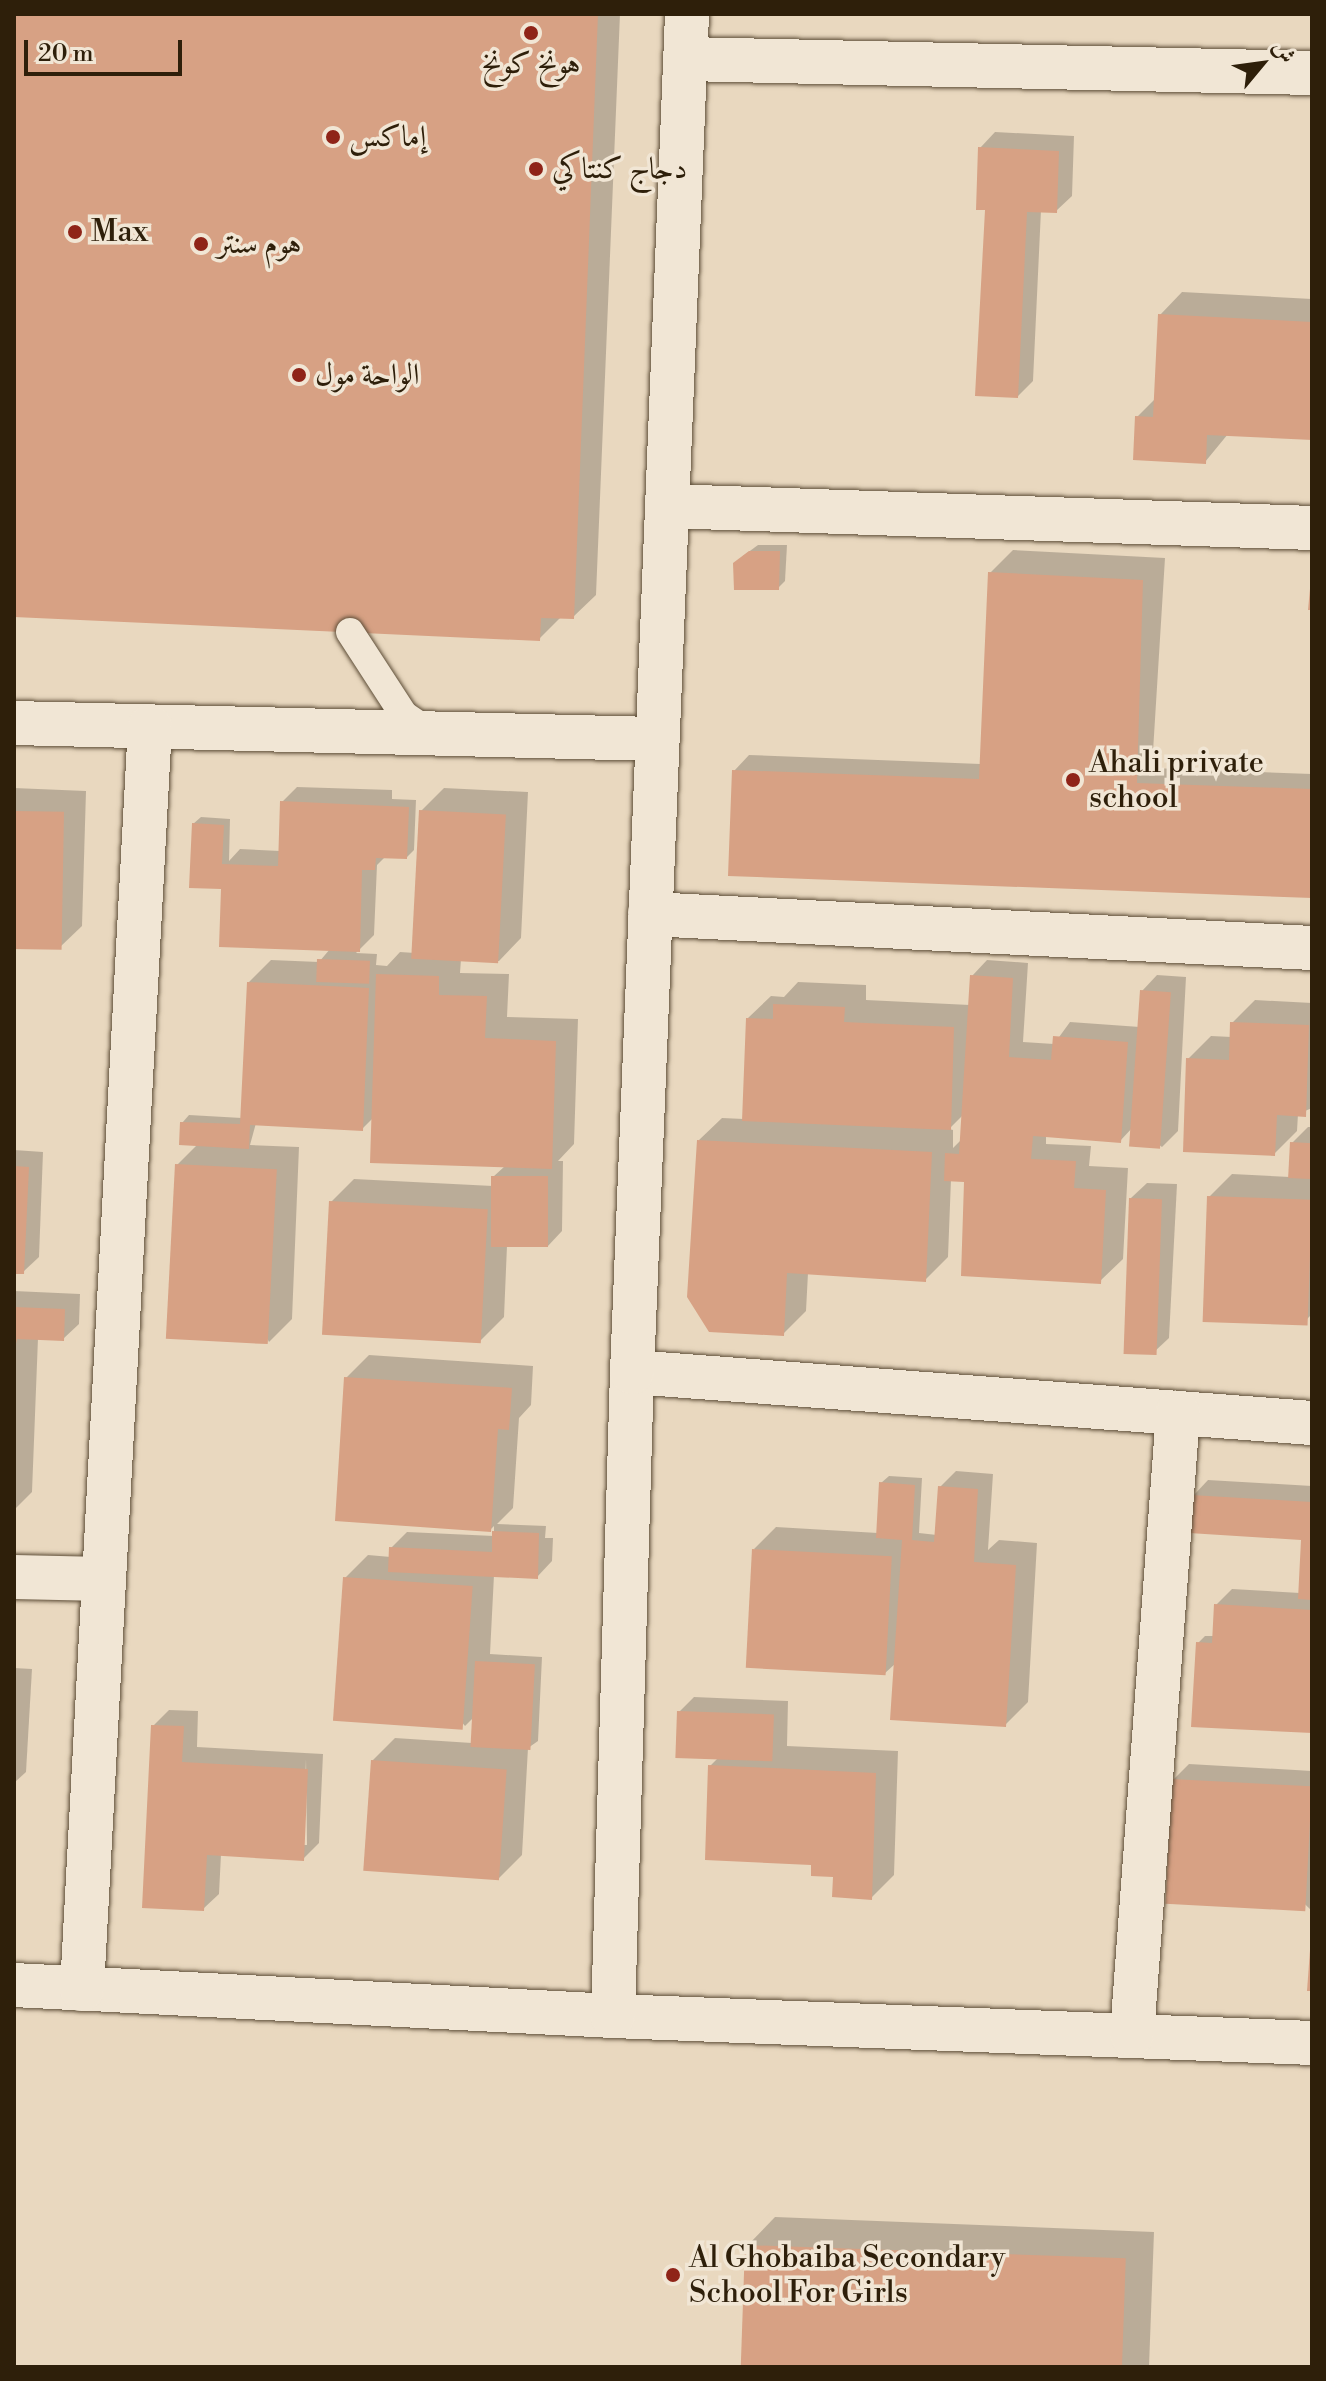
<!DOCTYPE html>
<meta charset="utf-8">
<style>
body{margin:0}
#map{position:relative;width:1326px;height:2381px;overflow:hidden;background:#e9d8bf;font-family:"Libre Bodoni",Amiri,serif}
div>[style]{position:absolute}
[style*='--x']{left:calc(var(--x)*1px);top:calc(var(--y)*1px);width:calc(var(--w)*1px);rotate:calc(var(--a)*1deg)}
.shadow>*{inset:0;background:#0003}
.building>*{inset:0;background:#d7a184;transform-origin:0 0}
.roads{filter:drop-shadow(0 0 2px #5d4d37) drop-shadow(0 0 2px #5d4d37)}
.service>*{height:28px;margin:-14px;padding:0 14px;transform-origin:14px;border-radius:14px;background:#f1e6d5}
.minor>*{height:44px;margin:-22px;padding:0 22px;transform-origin:22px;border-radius:22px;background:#f1e6d5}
.dots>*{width:22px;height:22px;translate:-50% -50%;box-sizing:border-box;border:4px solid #f1e6d5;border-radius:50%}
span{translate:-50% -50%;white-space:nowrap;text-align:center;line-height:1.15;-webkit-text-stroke:7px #f1e6d5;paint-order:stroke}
.poi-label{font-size:30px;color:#2e1f0a}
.left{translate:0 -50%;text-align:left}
.frame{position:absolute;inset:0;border:16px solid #2e1f0a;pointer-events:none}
.north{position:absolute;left:1222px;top:24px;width:80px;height:80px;-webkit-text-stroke:6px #f1e6d5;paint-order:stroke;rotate:61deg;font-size:22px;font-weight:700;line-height:32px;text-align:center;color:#2e1f0a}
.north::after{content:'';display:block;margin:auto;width:28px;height:36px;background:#2e1f0a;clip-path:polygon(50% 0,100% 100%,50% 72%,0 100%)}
.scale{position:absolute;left:24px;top:40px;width:158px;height:36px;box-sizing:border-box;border:4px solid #2e1f0a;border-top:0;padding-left:10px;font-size:24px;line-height:28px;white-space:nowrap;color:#2e1f0a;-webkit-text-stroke:6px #f1e6d5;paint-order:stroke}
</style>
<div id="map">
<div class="shadow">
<i style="clip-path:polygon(14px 14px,620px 14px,596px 595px,573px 617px,561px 617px,539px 639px,14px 615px)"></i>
<i style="clip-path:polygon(995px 132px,1074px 136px,1072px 196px,1056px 211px,1041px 210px,1033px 381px,1018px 396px,980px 148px)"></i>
<i style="clip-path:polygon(1182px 292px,1312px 299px,1312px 438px,1228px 434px,1205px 462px,1137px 417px,1156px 398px,1160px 315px)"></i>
<i style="clip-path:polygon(758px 545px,787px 545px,785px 581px,778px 588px,743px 556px)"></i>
<i style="clip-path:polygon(1013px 550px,1165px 558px,1152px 768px,1312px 774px,1312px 896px,734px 771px,749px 755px,981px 764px,990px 573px)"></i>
<i style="clip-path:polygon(297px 787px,392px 790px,392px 799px,416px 800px,414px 850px,407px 857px,386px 856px,377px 865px,374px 935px,356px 953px,377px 954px,376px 965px,387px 966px,400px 952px,415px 953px,421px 811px,444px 788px,528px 792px,521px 938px,499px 961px,461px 959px,460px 973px,509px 974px,507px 1017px,578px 1019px,574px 1144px,558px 1161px,563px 1161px,562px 1231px,547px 1247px,507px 1246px,504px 1317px,481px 1340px,331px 1202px,354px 1179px,493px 1186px,493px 1177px,505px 1166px,373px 1118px,362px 1129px,256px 1123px,250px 1145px,299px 1147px,292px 1319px,269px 1342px,177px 1165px,198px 1144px,182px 1123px,189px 1115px,242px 1118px,248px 983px,271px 960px,319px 962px,330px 949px,223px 884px,193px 824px,201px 817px,230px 819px,229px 861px,240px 849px,280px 851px,282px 802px)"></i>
<i style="clip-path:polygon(14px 788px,86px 791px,82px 926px,59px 948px,14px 947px)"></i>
<i style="clip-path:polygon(evenodd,987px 960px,1028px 963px,1023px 1042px,1054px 1044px,1070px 1022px,1140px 1027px,1142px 991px,1157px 975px,1186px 977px,1178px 1131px,1162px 1147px,1134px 1126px,1120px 1141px,1046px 1135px,1046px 1144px,1091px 1146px,1089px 1166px,1128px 1168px,1123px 1259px,1100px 1281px,969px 1180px,951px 1179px,948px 1257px,925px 1280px,808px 1273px,806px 1311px,783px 1334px,699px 1140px,722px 1118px,744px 1119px,748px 1018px,771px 996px,784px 997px,798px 982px,866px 985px,866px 1000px,970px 1005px,972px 976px,987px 960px,963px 1115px,962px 1139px,953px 1148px,953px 1130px,949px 1129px,963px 1115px)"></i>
<i style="clip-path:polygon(1255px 1000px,1312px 1003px,1312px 1108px,1298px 1114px,1297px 1131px,1274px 1154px,1188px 1059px,1211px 1036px,1232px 1037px,1232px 1023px)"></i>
<i style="clip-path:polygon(1308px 1127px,1312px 1127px,1312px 1314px,1302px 1324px,1209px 1197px,1232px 1174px,1290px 1177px,1292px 1143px)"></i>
<i style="clip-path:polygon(14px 1150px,43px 1152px,39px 1257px,23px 1272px,14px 1272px)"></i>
<i style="clip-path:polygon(1147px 1183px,1177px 1184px,1169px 1338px,1153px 1353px,1131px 1198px)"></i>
<i style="clip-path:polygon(14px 1291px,80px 1294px,79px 1324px,63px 1339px,38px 1338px,32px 1492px,14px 1510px)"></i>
<i style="clip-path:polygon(369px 1355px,533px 1366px,531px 1405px,519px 1418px,513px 1508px,497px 1524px,546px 1526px,545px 1538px,553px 1538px,552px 1561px,537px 1577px,494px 1575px,490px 1654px,542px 1657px,538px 1741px,528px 1748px,522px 1855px,499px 1878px,372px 1761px,395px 1738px,472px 1743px,474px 1717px,465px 1726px,345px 1578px,368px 1555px,391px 1557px,391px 1548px,407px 1532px,494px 1536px,494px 1526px,490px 1530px,346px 1378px)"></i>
<i style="clip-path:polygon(956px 1471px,993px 1474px,988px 1550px,999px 1540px,1037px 1543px,1028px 1702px,1005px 1725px,896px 1663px,884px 1674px,754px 1549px,776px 1527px,878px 1533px,881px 1483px,889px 1476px,922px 1478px,919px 1533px,937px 1535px,940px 1487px)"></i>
<i style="clip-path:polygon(1208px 1480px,1312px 1486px,1312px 1731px,1198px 1643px,1205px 1636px,1214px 1636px,1216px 1605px,1232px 1589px,1300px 1593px,1303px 1539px,1193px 1496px)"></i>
<i style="clip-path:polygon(14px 1668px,32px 1669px,26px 1772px,14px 1783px)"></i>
<i style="clip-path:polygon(694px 1697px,788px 1701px,787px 1746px,898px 1751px,894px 1875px,871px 1898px,813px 1863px,710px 1766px,719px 1757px,679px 1712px)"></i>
<i style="clip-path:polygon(evenodd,169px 1710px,198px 1711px,197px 1747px,323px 1754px,319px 1843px,303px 1859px,221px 1854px,219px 1894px,203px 1909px,153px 1726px,169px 1710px,306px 1759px,307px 1845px,303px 1845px,306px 1759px)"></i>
<i style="clip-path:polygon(1189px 1764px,1312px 1771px,1312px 1911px,1174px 1779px)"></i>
<i style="clip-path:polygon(775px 2217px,1154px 2232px,1149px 2367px,742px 2367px,747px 2246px)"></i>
</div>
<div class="building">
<i style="clip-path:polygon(14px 14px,598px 14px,574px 619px,541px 618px,540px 641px,14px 617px)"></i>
<i style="clip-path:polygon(978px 147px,1059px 151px,1057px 213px,1027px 212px,1018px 398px,975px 396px,985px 210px,976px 210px)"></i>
<i style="clip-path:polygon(1158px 314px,1312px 322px,1312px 440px,1207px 435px,1206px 464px,1133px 460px,1135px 416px,1153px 417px)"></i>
<i style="clip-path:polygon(749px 551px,780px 551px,779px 590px,734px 590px,733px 563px)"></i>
<i style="clip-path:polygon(988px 572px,1143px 580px,1137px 783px,1312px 789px,1312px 898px,728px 876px,732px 770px,979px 779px)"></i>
<i style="clip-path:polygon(1310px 589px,1312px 589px,1312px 610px,1308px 610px)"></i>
<i style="clip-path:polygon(280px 801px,409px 807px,407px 859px,376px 858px,375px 870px,362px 870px,360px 952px,219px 947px,221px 889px,189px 888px,192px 823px,224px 825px,222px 864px,278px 866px)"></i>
<i style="left:419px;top:810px;width:87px;height:149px;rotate:3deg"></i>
<i style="left:14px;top:811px;width:50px;height:138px;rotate:1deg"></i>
<i style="left:317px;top:959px;width:53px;height:23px;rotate:2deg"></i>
<i style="clip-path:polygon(376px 974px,439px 976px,439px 995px,487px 996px,485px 1038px,556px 1041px,552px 1169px,370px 1163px)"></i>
<i style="clip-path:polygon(970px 975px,1013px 978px,1009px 1057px,1051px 1060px,1053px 1036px,1128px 1042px,1121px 1143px,1033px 1136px,1031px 1159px,1076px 1161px,1074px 1188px,1106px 1190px,1101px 1284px,961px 1276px,964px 1182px,944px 1181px,945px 1153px,959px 1154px)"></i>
<i style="clip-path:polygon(247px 982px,369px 988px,363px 1131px,250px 1125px,249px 1149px,179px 1145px,180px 1122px,240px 1124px)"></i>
<i style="left:1140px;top:990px;width:31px;height:157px;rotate:4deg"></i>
<i style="clip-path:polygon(773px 1004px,845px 1007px,844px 1022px,954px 1027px,951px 1130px,742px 1121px,746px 1018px,773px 1019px)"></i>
<i style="clip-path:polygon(1230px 1022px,1309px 1025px,1306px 1117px,1277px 1115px,1275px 1156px,1183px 1152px,1186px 1058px,1229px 1060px)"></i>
<i style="clip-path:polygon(697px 1140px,932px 1152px,926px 1282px,787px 1273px,784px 1336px,709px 1332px,687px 1297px)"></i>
<i style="left:1290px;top:1142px;width:22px;height:36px;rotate:3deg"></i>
<i style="left:175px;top:1164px;width:102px;height:175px;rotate:3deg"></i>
<i style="clip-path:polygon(14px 1166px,29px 1167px,24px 1274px,14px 1274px)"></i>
<i style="left:491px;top:1176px;width:57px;height:71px"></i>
<i style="left:1207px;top:1196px;width:105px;height:126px;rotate:2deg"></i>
<i style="left:1129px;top:1198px;width:33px;height:156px;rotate:2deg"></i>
<i style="left:329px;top:1201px;width:159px;height:134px;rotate:3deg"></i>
<i style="clip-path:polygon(14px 1307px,65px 1309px,64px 1341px,17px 1339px,14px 1353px)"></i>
<i style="clip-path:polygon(344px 1377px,512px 1388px,509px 1430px,498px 1429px,491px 1532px,335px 1521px)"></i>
<i style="clip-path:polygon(879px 1482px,915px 1485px,912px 1540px,934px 1542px,938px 1486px,978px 1489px,974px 1562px,1016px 1565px,1006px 1727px,890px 1720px,902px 1540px,876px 1538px)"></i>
<i style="clip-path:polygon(1191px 1495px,1312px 1502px,1312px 1600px,1298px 1599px,1301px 1540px,1189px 1533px)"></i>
<i style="clip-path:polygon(492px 1531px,539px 1533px,538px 1579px,388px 1572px,389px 1547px,492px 1552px)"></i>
<i style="left:752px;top:1549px;width:140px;height:119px;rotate:3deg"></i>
<i style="left:343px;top:1577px;width:130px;height:144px;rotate:4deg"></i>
<i style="clip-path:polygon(1214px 1604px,1312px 1610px,1312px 1733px,1191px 1727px,1196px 1642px,1212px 1643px)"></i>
<i style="left:475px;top:1661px;width:60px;height:86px;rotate:3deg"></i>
<i style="left:677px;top:1711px;width:97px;height:47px;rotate:2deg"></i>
<i style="clip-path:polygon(151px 1725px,184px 1726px,182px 1762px,308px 1769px,304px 1861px,207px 1855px,204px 1911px,142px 1908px)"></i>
<i style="left:371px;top:1760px;width:136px;height:111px;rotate:4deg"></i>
<i style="clip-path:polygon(708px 1765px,876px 1773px,872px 1900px,832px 1897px,833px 1877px,811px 1876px,811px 1865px,705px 1860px)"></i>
<i style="left:1172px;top:1779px;width:140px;height:125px;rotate:3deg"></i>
<i style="clip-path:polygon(1310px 1950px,1312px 1950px,1312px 1991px,1307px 1991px)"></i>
<i style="left:745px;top:2245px;width:381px;height:122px;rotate:2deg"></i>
</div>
<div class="roads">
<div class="service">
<i style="--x:350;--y:632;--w:99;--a:57"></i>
<i style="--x:404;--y:715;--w:30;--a:34"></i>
</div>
<div class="minor">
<i style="--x:686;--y:59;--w:626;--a:1.28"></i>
<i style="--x:667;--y:506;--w:645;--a:1.95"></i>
<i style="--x:14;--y:723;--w:643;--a:1.43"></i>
<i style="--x:650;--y:914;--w:663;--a:2.94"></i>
<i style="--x:632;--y:1372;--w:682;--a:4.29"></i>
<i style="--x:14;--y:1577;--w:90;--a:1.3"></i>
<i style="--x:14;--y:1985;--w:600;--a:2.96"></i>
<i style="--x:613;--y:2016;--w:700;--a:2.21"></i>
<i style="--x:82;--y:1989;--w:1264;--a:-86.92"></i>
<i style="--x:613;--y:2016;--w:644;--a:-88.31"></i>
<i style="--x:632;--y:1372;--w:1359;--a:-87.68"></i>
<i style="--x:1132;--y:2034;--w:623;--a:-85.76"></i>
</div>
</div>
<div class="dots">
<i style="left:531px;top:33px;background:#8f2418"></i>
<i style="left:333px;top:137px;background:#8f2418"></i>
<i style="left:536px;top:169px;background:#8f2418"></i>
<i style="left:75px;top:232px;background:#8f2418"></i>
<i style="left:201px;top:244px;background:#8f2418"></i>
<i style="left:299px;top:375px;background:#8f2418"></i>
<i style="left:1073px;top:780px;background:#8f2418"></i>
<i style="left:673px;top:2275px;background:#8f2418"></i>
</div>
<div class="poi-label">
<span style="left:531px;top:64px">هونخ كونخ</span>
<span class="left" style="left:349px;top:137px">إماكس</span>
<span class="left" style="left:552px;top:169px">دجاج كنتاكي</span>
<span class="left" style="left:91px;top:232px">Max</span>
<span class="left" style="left:217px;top:244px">هوم سنتر</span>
<span class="left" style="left:315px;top:375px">الواحة مول</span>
<span class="left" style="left:1089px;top:780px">Ahali private<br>school</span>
<span class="left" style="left:689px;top:2275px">Al Ghobaiba Secondary<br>School For Girls</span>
</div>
<div class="frame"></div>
<div class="north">ش</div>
<div class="scale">20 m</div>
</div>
